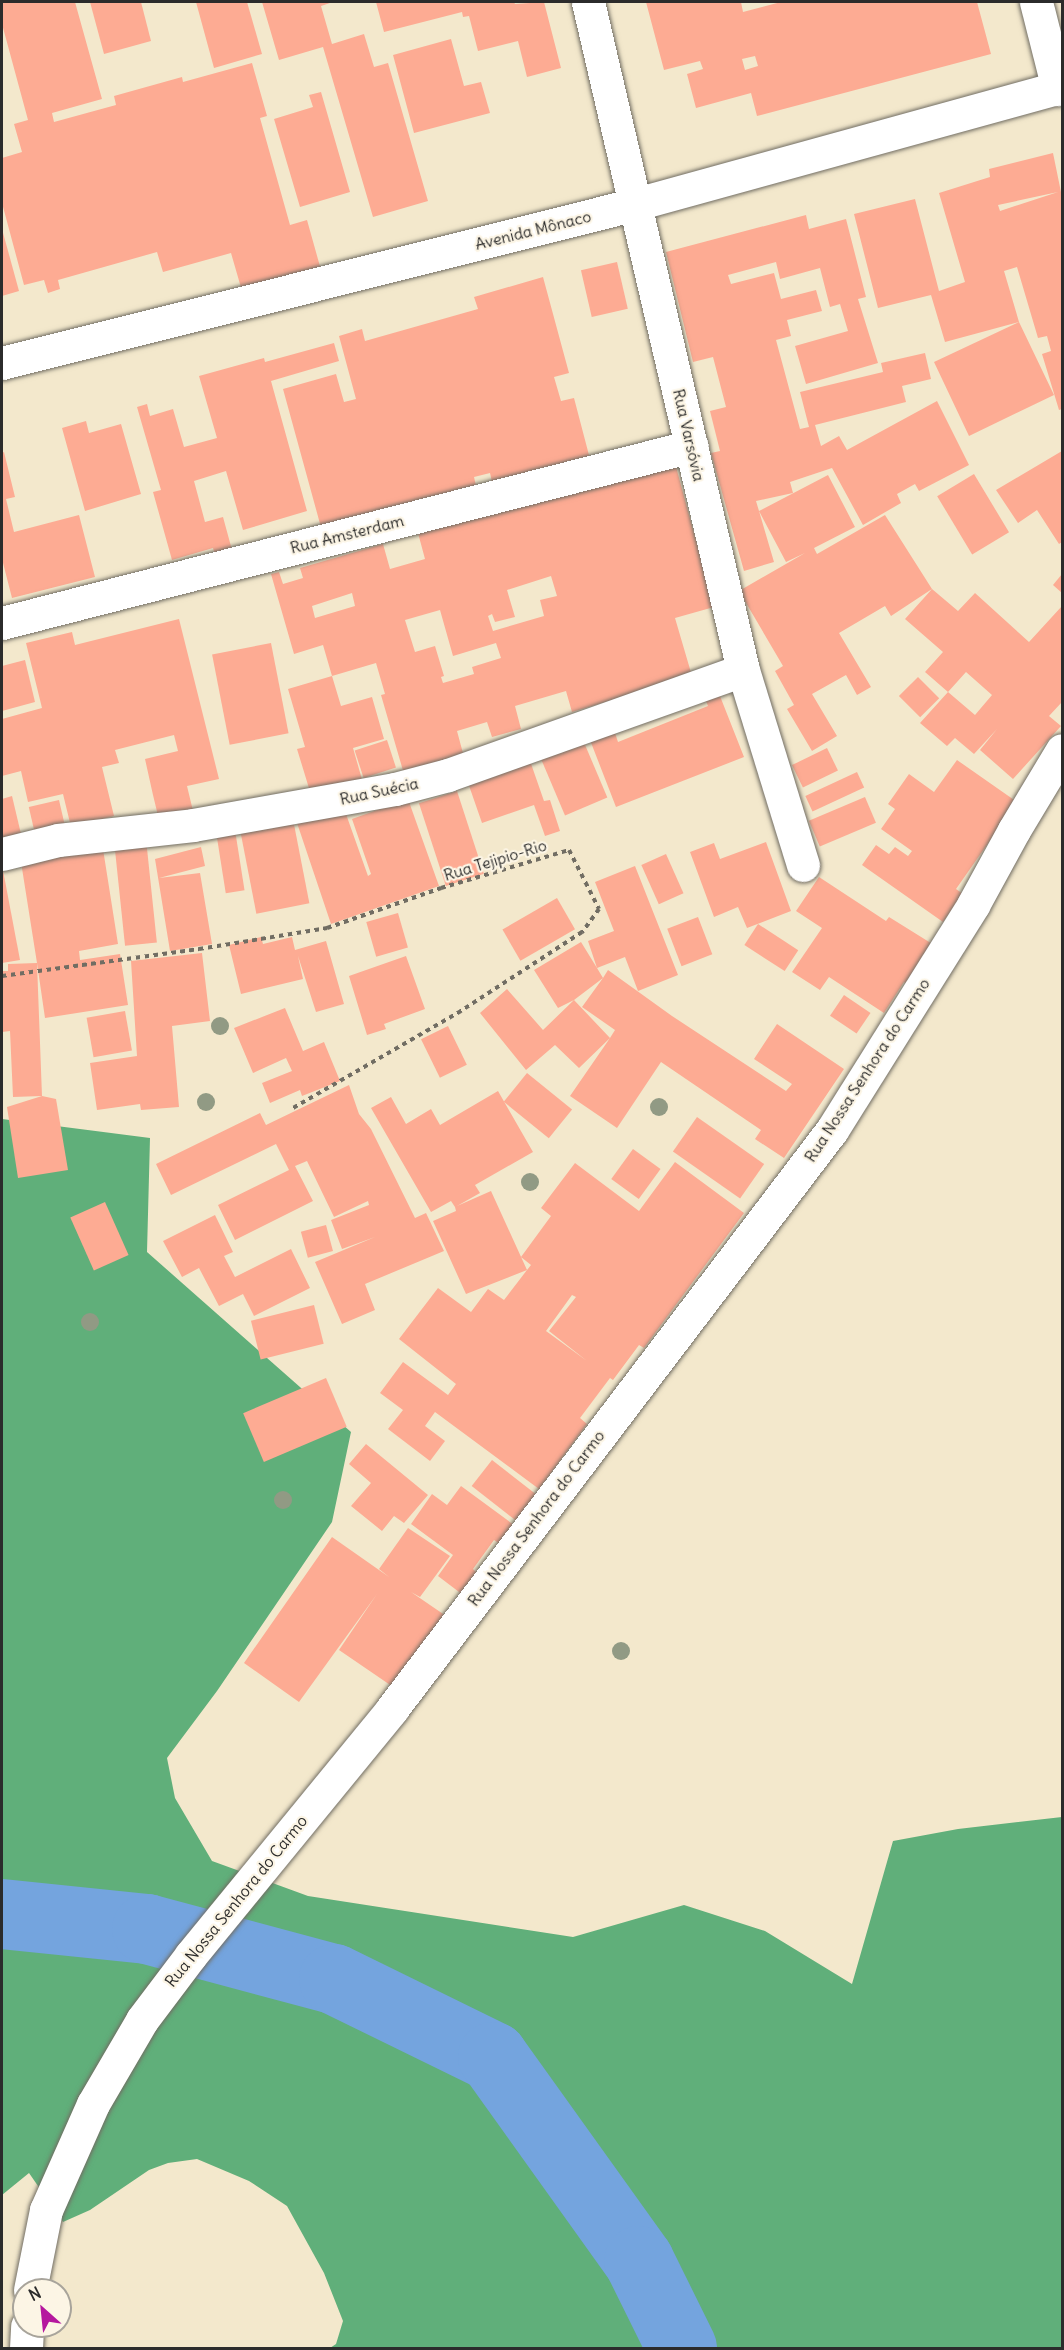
<!DOCTYPE html>
<meta charset="utf-8">
<style>
body{margin:0}
#map{position:relative;width:1064px;height:2350px;overflow:hidden;background:#f3e8cc;font-family:Delius,sans-serif}
div>[style]{position:absolute}
[style*='--x']{left:calc(var(--x)*1px);top:calc(var(--y)*1px);width:calc(var(--w)*1px);rotate:calc(var(--a)*1deg)}
.forest>*{inset:0;background:#60af7a}
.river>*{height:70px;margin:-35px;padding:0 35px;transform-origin:35px;border-radius:35px;background:#74a4de}
.building>*{inset:0;background:#fdab93;transform-origin:0 0}
.path>*{height:4px;margin-top:-2px;transform-origin:0;background:repeating-linear-gradient(90deg,#716d63 0 4.5px,transparent 0 9px)}
.roads{filter:drop-shadow(0 0 2px #716d63) drop-shadow(0 0 2px #716d63)}
.street>*{height:33px;margin:-16.5px;padding:0 16.5px;transform-origin:16.5px;border-radius:16.5px;background:#fff}
.trees>*{width:18px;height:18px;margin:-9px;border-radius:50%;background:#919a84}
span{translate:-50% -50%;white-space:nowrap;text-align:center;line-height:1.15;-webkit-text-stroke:4.5px #fcf5e5;paint-order:stroke}
.street-label{font-size:16px;color:#2b2b2b}
.frame{position:absolute;inset:0;border:3px solid #2b2b2b;pointer-events:none}
.north{position:absolute;left:12px;top:2278px;width:60px;height:60px;box-sizing:border-box;background:#fcf5e5;border:2px solid #a8a49b;border-radius:50%;rotate:333deg;font-size:16px;font-weight:700;line-height:24px;text-align:center;color:#2b2b2b}
.north::after{content:'';display:block;margin:auto;width:21px;height:27px;background:#b5179e;clip-path:polygon(50% 0,100% 100%,50% 72%,0 100%)}
</style>
<div id="map">
<div class="forest">
<i style="clip-path:polygon(2px 1119px,150px 1138px,147px 1252px,351px 1432px,332px 1522px,217px 1691px,167px 1758px,175px 1798px,212px 1861px,308px 1896px,573px 1937px,684px 1905px,765px 1931px,852px 1984px,893px 1841px,958px 1829px,1062px 1817px,1062px 2348px,330px 2348px,336px 2344px,343px 2321px,324px 2273px,287px 2206px,249px 2181px,197px 2159px,168px 2163px,149px 2170px,90px 2210px,63px 2222px,29px 2173px,2px 2195px)"></i>
</div>
<div class="river">
<i style="--x:2;--y:1914;--w:146;--a:5.9"></i>
<i style="--x:147;--y:1929;--w:194;--a:15"></i>
<i style="--x:334;--y:1979;--w:177;--a:26.1"></i>
<i style="--x:493;--y:2057;--w:251;--a:54.4"></i>
<i style="--x:639;--y:2261;--w:97;--a:63.7"></i>
</div>
<div class="building">
<i style="clip-path:polygon(2px 2px,75px 2px,102px 99px,52px 113px,54px 122px,116px 105px,114px 96px,182px 77px,183px 82px,252px 63px,267px 116px,260px 118px,290px 225px,307px 220px,321px 270px,242px 291px,231px 253px,163px 272px,157px 252px,58px 280px,60px 289px,48px 293px,44px 280px,24px 285px,2px 203px,2px 158px,22px 152px,14px 124px,28px 120px,2px 24px)"></i>
<i style="clip-path:polygon(90px 2px,141px 2px,151px 41px,104px 54px)"></i>
<i style="clip-path:polygon(196px 2px,247px 2px,262px 54px,214px 68px)"></i>
<i style="clip-path:polygon(262px 2px,333px 2px,321px 6px,332px 44px,364px 34px,374px 67px,388px 63px,428px 201px,373px 217px,323px 47px,279px 60px)"></i>
<i style="clip-path:polygon(376px 2px,514px 2px,515px 4px,544px 2px,561px 68px,527px 77px,518px 41px,478px 51px,469px 16px,463px 17px,462px 12px,384px 32px)"></i>
<i style="clip-path:polygon(evenodd,646px 2px,741px 2px,743px 12px,781px 2px,977px 2px,991px 54px,757px 116px,751px 93px,696px 108px,687px 74px,703px 69px,700px 61px,664px 70px,646px 2px,755px 56px,758px 66px,745px 70px,742px 59px,755px 56px)"></i>
<i style="clip-path:polygon(451px 39px,464px 86px,481px 82px,490px 113px,414px 133px,393px 55px)"></i>
<i style="clip-path:polygon(321px 92px,350px 192px,300px 207px,274px 119px,313px 107px,309px 95px)"></i>
<i style="clip-path:polygon(evenodd,1053px 153px,1062px 197px,1062px 409px,1059px 410px,1042px 354px,1051px 351px,1047px 336px,1038px 338px,1017px 267px,1004px 271px,1019px 322px,1054px 395px,969px 436px,934px 362px,1019px 322px,945px 342px,931px 295px,878px 308px,854px 214px,915px 199px,939px 291px,965px 282px,939px 193px,990px 177px,989px 169px,1053px 153px,1058px 192px,1000px 211px,998px 205px,1058px 192px)"></i>
<i style="clip-path:polygon(806px 215px,809px 229px,846px 219px,866px 297px,858px 299px,878px 363px,806px 384px,795px 346px,848px 331px,840px 304px,830px 307px,820px 268px,780px 279px,776px 262px,728px 275px,731px 284px,774px 273px,781px 299px,816px 290px,822px 311px,787px 320px,791px 336px,776px 340px,800px 429px,809px 427px,800px 392px,883px 372px,881px 363px,925px 353px,931px 379px,902px 386px,906px 402px,815px 425px,821px 446px,839px 436px,847px 450px,937px 401px,969px 465px,919px 491px,915px 484px,897px 494px,901px 503px,863px 525px,832px 468px,790px 482px,793px 493px,756px 501px,759px 511px,828px 475px,855px 527px,814px 548px,817px 554px,885px 515px,932px 589px,958px 611px,975px 593px,1029px 642px,1062px 606px,1062px 702px,1049px 716px,1061px 726px,1013px 779px,980px 750px,997px 729px,974px 754px,955px 738px,947px 746px,920px 723px,948px 692px,975px 715px,992px 695px,966px 672px,948px 692px,925px 672px,943px 652px,905px 619px,932px 589px,891px 616px,885px 606px,839px 633px,871px 687px,857px 695px,846px 675px,812px 694px,837px 736px,812px 751px,787px 709px,794px 705px,775px 671px,783px 666px,739px 591px,805px 553px,786px 562px,759px 511px,774px 562px,744px 571px,711px 453px,720px 451px,710px 411px,726px 407px,713px 357px,693px 362px,666px 252px)"></i>
<i style="clip-path:polygon(2px 229px,19px 291px,2px 296px)"></i>
<i style="left:617px;top:262px;width:48px;height:37px;rotate:77deg"></i>
<i style="clip-path:polygon(543px 277px,569px 373px,554px 377px,561px 401px,574px 398px,590px 459px,493px 486px,490px 473px,474px 477px,477px 490px,322px 531px,283px 389px,336px 374px,344px 402px,356px 399px,339px 336px,362px 329px,365px 341px,478px 309px,474px 297px)"></i>
<i style="clip-path:polygon(334px 343px,339px 361px,271px 381px,307px 511px,243px 530px,226px 471px,194px 481px,205px 522px,223px 517px,232px 550px,215px 555px,213px 548px,172px 560px,153px 492px,161px 490px,137px 407px,147px 404px,150px 416px,173px 409px,184px 447px,217px 438px,199px 376px,264px 358px,265px 362px)"></i>
<i style="clip-path:polygon(86px 421px,89px 433px,121px 424px,141px 494px,85px 511px,62px 428px)"></i>
<i style="clip-path:polygon(1062px 451px,1062px 542px,1059px 544px,1037px 510px,1018px 523px,996px 490px)"></i>
<i style="clip-path:polygon(4px 452px,15px 497px,6px 499px,14px 532px,79px 515px,95px 577px,12px 598px,2px 559px,2px 453px)"></i>
<i style="clip-path:polygon(evenodd,675px 463px,714px 607px,675px 618px,692px 676px,572px 712px,566px 691px,515px 706px,521px 729px,492px 737px,487px 722px,457px 731px,464px 757px,404px 774px,381px 695px,385px 694px,376px 663px,332px 676px,341px 706px,372px 697px,384px 739px,353px 748px,363px 783px,312px 798px,297px 749px,305px 747px,288px 689px,332px 676px,323px 645px,294px 654px,271px 574px,279px 572px,283px 584px,303px 578px,300px 568px,383px 544px,390px 569px,425px 559px,418px 533px,675px 463px,551px 576px,557px 596px,540px 600px,544px 616px,493px 631px,488px 616px,492px 614px,495px 622px,515px 617px,507px 590px,551px 576px,675px 463px,352px 593px,355px 606px,315px 618px,312px 606px,352px 593px,675px 463px,440px 610px,453px 656px,496px 643px,501px 658px,472px 667px,474px 674px,443px 683px,441px 677px,444px 676px,435px 646px,415px 652px,405px 620px,440px 610px)"></i>
<i style="left:974px;top:474px;width:68px;height:43px;rotate:59deg"></i>
<i style="clip-path:polygon(1062px 574px,1062px 593px,1053px 585px)"></i>
<i style="clip-path:polygon(179px 619px,219px 779px,187px 786px,194px 815px,160px 824px,153px 795px,145px 759px,178px 751px,174px 735px,115px 750px,119px 763px,102px 767px,114px 816px,71px 827px,63px 794px,28px 802px,21px 771px,2px 776px,2px 719px,42px 708px,26px 643px,72px 632px,75px 645px)"></i>
<i style="left:271px;top:643px;width:92px;height:60px;rotate:79deg"></i>
<i style="clip-path:polygon(25px 660px,35px 702px,2px 711px,2px 666px)"></i>
<i style="left:918px;top:677px;width:30px;height:27px;rotate:45deg"></i>
<i style="clip-path:polygon(718px 691px,744px 757px,616px 807px,590px 740px,614px 730px,618px 742px,708px 706px,704px 696px)"></i>
<i style="left:580px;top:733px;width:70px;height:46px;rotate:67deg"></i>
<i style="left:387px;top:740px;width:29px;height:34px;rotate:72deg"></i>
<i style="left:827px;top:748px;width:25px;height:39px;rotate:64deg"></i>
<i style="clip-path:polygon(528px 755px,544px 801px,550px 800px,560px 831px,545px 836px,534px 805px,482px 823px,466px 777px)"></i>
<i style="clip-path:polygon(957px 760px,1017px 802px,956px 889px,963px 894px,943px 922px,862px 865px,876px 845px,889px 854px,895px 847px,908px 856px,912px 851px,881px 829px,895px 809px,888px 804px,909px 774px,934px 792px)"></i>
<i style="left:857px;top:772px;width:17px;height:57px;rotate:65deg"></i>
<i style="left:457px;top:791px;width:87px;height:40px;rotate:72deg"></i>
<i style="clip-path:polygon(12px 796px,21px 834px,2px 838px,2px 799px)"></i>
<i style="left:865px;top:797px;width:28px;height:61px;rotate:67deg"></i>
<i style="clip-path:polygon(408px 799px,439px 886px,331px 924px,295px 817px,341px 800px,368px 876px,371px 874px,352px 819px)"></i>
<i style="left:59px;top:800px;width:32px;height:31px;rotate:77deg"></i>
<i style="left:292px;top:814px;width:91px;height:54px;rotate:79deg"></i>
<i style="left:235px;top:830px;width:61px;height:19px;rotate:81deg"></i>
<i style="left:146px;top:839px;width:104px;height:32px;rotate:84deg"></i>
<i style="clip-path:polygon(766px 842px,791px 911px,747px 928px,738px 907px,714px 917px,690px 852px,714px 843px,720px 859px)"></i>
<i style="clip-path:polygon(201px 847px,205px 866px,159px 878px,200px 873px,212px 944px,170px 951px,155px 859px)"></i>
<i style="clip-path:polygon(103px 849px,118px 944px,79px 951px,80px 960px,120px 954px,128px 1005px,45px 1018px,37px 963px,42px 1096px,13px 1097px,10px 1031px,2px 1032px,2px 971px,8px 971px,8px 964px,37px 963px,21px 862px)"></i>
<i style="left:666px;top:854px;width:43px;height:27px;rotate:66deg"></i>
<i style="clip-path:polygon(2px 865px,20px 960px,2px 963px)"></i>
<i style="clip-path:polygon(635px 866px,678px 975px,638px 991px,625px 957px,597px 968px,603px 978px,608px 970px,672px 1016px,786px 1091px,792px 1084px,754px 1059px,777px 1024px,844px 1069px,784px 1158px,755px 1139px,761px 1130px,661px 1062px,617px 1128px,570px 1096px,610px 1038px,579px 1068px,555px 1045px,526px 1070px,480px 1013px,507px 989px,543px 1030px,574px 1000px,610px 1038px,615px 1030px,582px 1007px,603px 978px,574px 1000px,558px 1008px,534px 970px,581px 942px,597px 968px,588px 941px,614px 931px,595px 882px)"></i>
<i style="clip-path:polygon(819px 877px,886px 921px,889px 917px,934px 945px,908px 985px,904px 982px,884px 1013px,829px 977px,820px 990px,792px 972px,822px 928px,796px 911px)"></i>
<i style="left:557px;top:898px;width:36px;height:63px;rotate:60deg"></i>
<i style="left:398px;top:913px;width:36px;height:33px;rotate:74deg"></i>
<i style="left:698px;top:917px;width:40px;height:33px;rotate:69deg"></i>
<i style="left:758px;top:924px;width:48px;height:25px;rotate:33deg"></i>
<i style="clip-path:polygon(261px 937px,263px 944px,292px 937px,295px 950px,326px 941px,344px 1004px,316px 1012px,298px 956px,303px 979px,241px 994px,229px 945px)"></i>
<i style="clip-path:polygon(202px 953px,210px 1021px,172px 1026px,179px 1107px,141px 1110px,140px 1104px,97px 1110px,90px 1063px,137px 1056px,131px 961px)"></i>
<i style="clip-path:polygon(406px 956px,425px 1009px,384px 1024px,386px 1029px,367px 1035px,349px 976px)"></i>
<i style="left:844px;top:995px;width:32px;height:25px;rotate:34deg"></i>
<i style="clip-path:polygon(285px 1008px,303px 1051px,324px 1042px,340px 1081px,302px 1096px,300px 1090px,270px 1103px,262px 1083px,292px 1071px,286px 1058px,253px 1073px,234px 1028px)"></i>
<i style="left:125px;top:1011px;width:40px;height:39px;rotate:80deg"></i>
<i style="left:448px;top:1026px;width:43px;height:30px;rotate:64deg"></i>
<i style="left:527px;top:1073px;width:58px;height:37px;rotate:39deg"></i>
<i style="clip-path:polygon(349px 1085px,359px 1114px,371px 1129px,415px 1218px,426px 1213px,444px 1251px,365px 1284px,375px 1310px,342px 1324px,315px 1262px,375px 1237px,342px 1249px,331px 1220px,369px 1205px,368px 1201px,334px 1217px,307px 1161px,295px 1166px,313px 1201px,235px 1240px,218px 1205px,289px 1170px,276px 1144px,171px 1195px,156px 1164px,260px 1113px,266px 1125px)"></i>
<i style="clip-path:polygon(evenodd,498px 1091px,533px 1152px,475px 1185px,480px 1193px,457px 1206px,491px 1191px,527px 1270px,531px 1265px,521px 1257px,551px 1216px,541px 1208px,575px 1163px,639px 1211px,675px 1162px,744px 1213px,644px 1348px,639px 1345px,613px 1380px,610px 1378px,580px 1418px,587px 1424px,539px 1489px,435px 1412px,425px 1426px,445px 1441px,430px 1461px,388px 1429px,403px 1410px,380px 1393px,403px 1362px,448px 1395px,456px 1384px,399px 1339px,438px 1288px,471px 1312px,488px 1289px,504px 1300px,527px 1270px,466px 1294px,433px 1221px,456px 1211px,455px 1207px,451px 1201px,431px 1212px,371px 1108px,391px 1097px,406px 1124px,431px 1109px,440px 1125px,498px 1091px,572px 1295px,576px 1297px,549px 1331px,587px 1361px,546px 1331px,572px 1295px)"></i>
<i style="clip-path:polygon(42px 1096px,56px 1099px,68px 1170px,18px 1178px,7px 1107px)"></i>
<i style="left:697px;top:1117px;width:82px;height:42px;rotate:35deg"></i>
<i style="left:633px;top:1149px;width:34px;height:37px;rotate:36deg"></i>
<i style="left:105px;top:1202px;width:58px;height:38px;rotate:66deg"></i>
<i style="clip-path:polygon(215px 1215px,233px 1252px,224px 1256px,235px 1277px,291px 1249px,310px 1288px,254px 1316px,243px 1294px,219px 1306px,199px 1268px,182px 1277px,163px 1241px)"></i>
<i style="left:326px;top:1225px;width:27px;height:26px;rotate:75deg"></i>
<i style="left:314px;top:1305px;width:40px;height:65px;rotate:76deg"></i>
<i style="left:326px;top:1378px;width:53px;height:90px;rotate:67deg"></i>
<i style="clip-path:polygon(366px 1444px,428px 1495px,404px 1523px,394px 1516px,382px 1531px,351px 1506px,371px 1483px,349px 1464px)"></i>
<i style="left:492px;top:1460px;width:57px;height:33px;rotate:38deg"></i>
<i style="clip-path:polygon(461px 1486px,518px 1528px,503px 1546px,494px 1540px,473px 1569px,479px 1575px,463px 1595px,438px 1576px,453px 1555px,411px 1524px,432px 1494px,447px 1505px)"></i>
<i style="clip-path:polygon(408px 1528px,450px 1556px,420px 1597px,411px 1592px,449px 1618px,399px 1691px,339px 1650px,377px 1594px,299px 1702px,244px 1663px,332px 1537px,389px 1577px,379px 1569px)"></i>
</div>
<div class="path">
<i style="--x:2;--y:976;--w:199;--a:-7.8"></i>
<i style="--x:199;--y:949;--w:130;--a:-9.3"></i>
<i style="--x:327;--y:928;--w:121;--a:-19.3"></i>
<i style="--x:441;--y:888;--w:134;--a:-16.5"></i>
<i style="--x:569;--y:850;--w:66;--a:63"></i>
<i style="--x:599;--y:909;--w:29;--a:126"></i>
<i style="--x:582;--y:932;--w:145;--a:146.9"></i>
<i style="--x:461;--y:1011;--w:196;--a:150"></i>
</div>
<div class="roads">
<div class="street">
<i style="--x:588;--y:2;--w:686;--a:76.94"></i>
<i style="--x:743;--y:670;--w:204;--a:72.9"></i>
<i style="--x:1036;--y:2;--w:90;--a:75.8"></i>
<i style="--x:2;--y:363;--w:654;--a:-14.08"></i>
<i style="--x:636;--y:204;--w:442;--a:-15.4"></i>
<i style="--x:2;--y:623;--w:712;--a:-14.39"></i>
<i style="--x:2;--y:854;--w:58;--a:-14"></i>
<i style="--x:58;--y:840;--w:136;--a:-6.3"></i>
<i style="--x:193;--y:825;--w:205;--a:-10.1"></i>
<i style="--x:395;--y:789;--w:55;--a:-14.8"></i>
<i style="--x:448;--y:775;--w:313;--a:-19.6"></i>
<i style="--x:30;--y:2290;--w:82;--a:-78.7"></i>
<i style="--x:46;--y:2210;--w:116;--a:-66.1"></i>
<i style="--x:93;--y:2104;--w:97;--a:-59.7"></i>
<i style="--x:142;--y:2020;--w:81;--a:-53"></i>
<i style="--x:191;--y:1955;--w:318;--a:-50.7"></i>
<i style="--x:392;--y:1709;--w:727;--a:-52.77"></i>
<i style="--x:832;--y:1130;--w:266;--a:-57.9"></i>
<i style="--x:973;--y:905;--w:85;--a:-61.3"></i>
<i style="--x:1014;--y:830;--w:93;--a:-59"></i>
<i style="--x:26;--y:2348;--w:22;--a:-87"></i>
</div>
</div>
<div class="trees">
<i style="left:220px;top:1026px"></i>
<i style="left:206px;top:1102px"></i>
<i style="left:659px;top:1107px"></i>
<i style="left:530px;top:1182px"></i>
<i style="left:90px;top:1322px"></i>
<i style="left:283px;top:1500px"></i>
<i style="left:621px;top:1651px"></i>
</div>
<div class="street-label">
<span style="left:533px;top:230px;rotate:-14deg">Avenida Mônaco</span>
<span style="left:689px;top:435px;rotate:77deg">Rua Varsóvia</span>
<span style="left:347px;top:534px;rotate:-14deg">Rua Amsterdam</span>
<span style="left:379px;top:791px;rotate:-12deg">Rua Suécia</span>
<span style="left:495px;top:860px;rotate:-17deg">Rua Tejipio-Rio</span>
<span style="left:867px;top:1070px;rotate:-57deg">Rua Nossa Senhora do Carmo</span>
<span style="left:536px;top:1518px;rotate:-53deg">Rua Nossa Senhora do Carmo</span>
<span style="left:236px;top:1901px;rotate:-51deg">Rua Nossa Senhora do Carmo</span>
</div>
<div class="frame"></div>
<div class="north">N</div>
</div>
